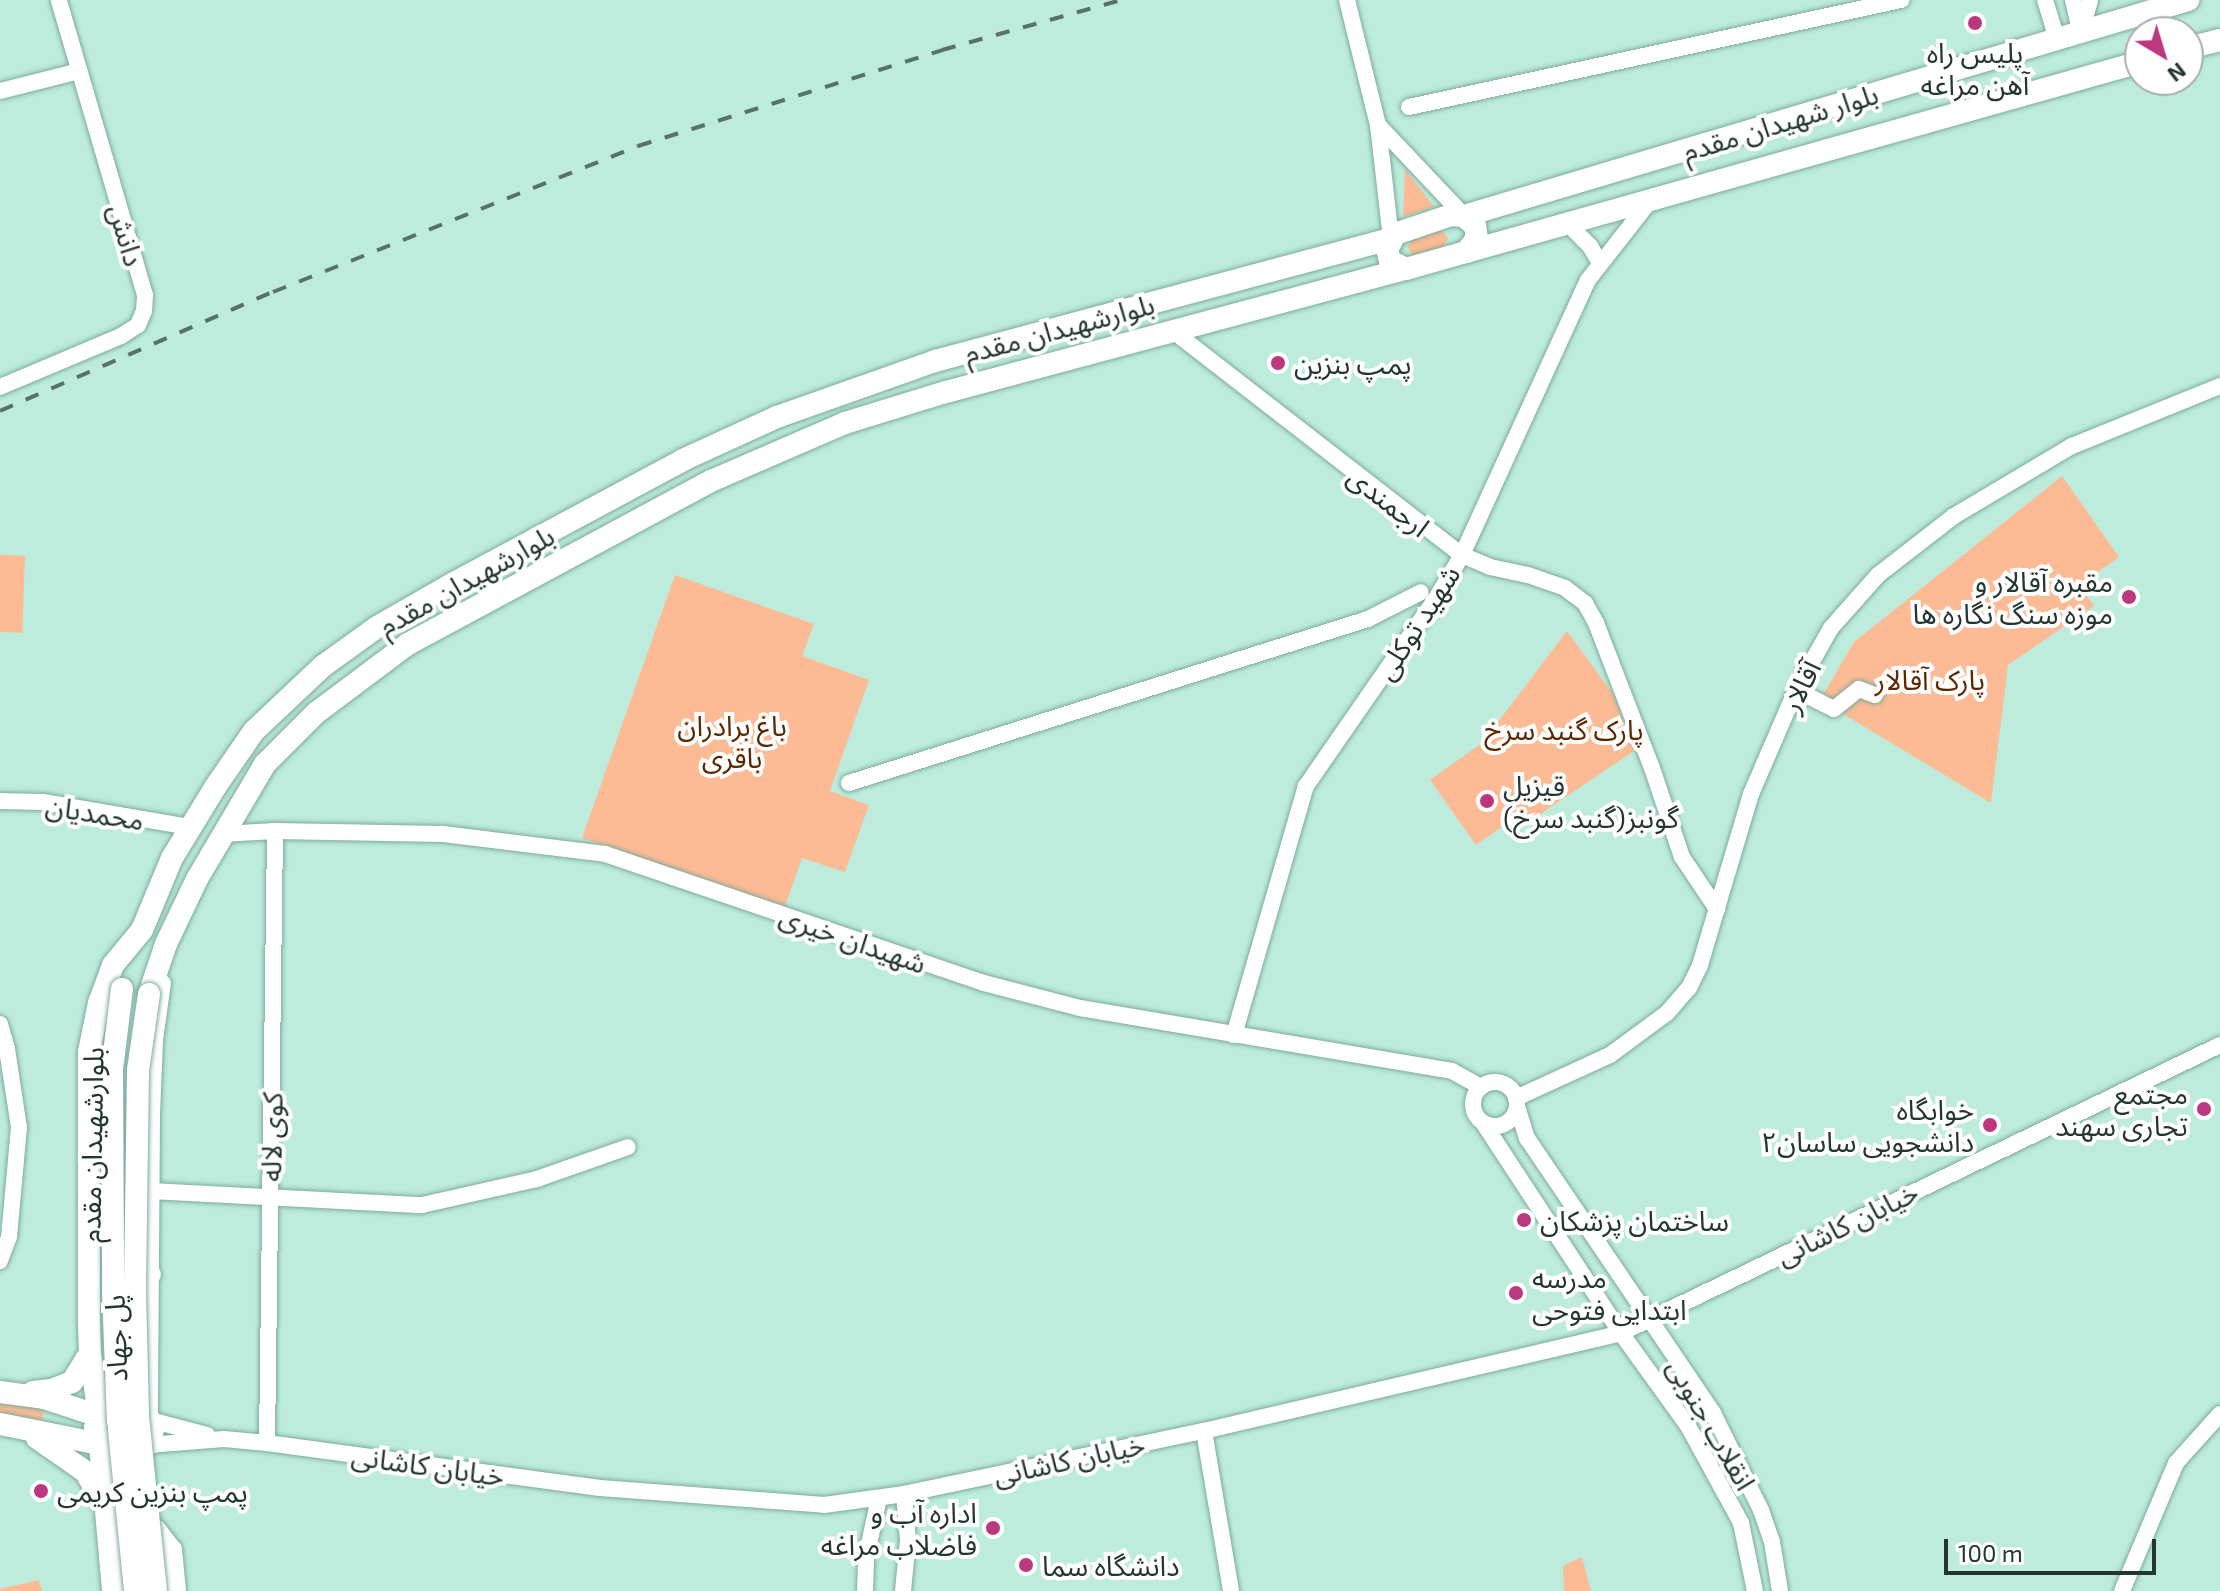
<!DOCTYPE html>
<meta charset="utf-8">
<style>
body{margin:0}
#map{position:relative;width:2220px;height:1591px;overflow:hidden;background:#bdecdc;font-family:"Exo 2","Noto Sans Arabic",sans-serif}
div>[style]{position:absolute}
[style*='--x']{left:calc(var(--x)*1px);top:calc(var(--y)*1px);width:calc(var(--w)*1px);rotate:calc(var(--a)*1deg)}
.green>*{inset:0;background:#fcbb94;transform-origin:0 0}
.roads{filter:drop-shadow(0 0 2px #7eab9c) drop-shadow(0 0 2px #7eab9c)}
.minor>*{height:16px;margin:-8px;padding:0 8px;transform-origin:8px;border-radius:8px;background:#fff}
.minor>.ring{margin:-8px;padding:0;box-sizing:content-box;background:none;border:16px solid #fff;border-radius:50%}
.major>*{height:22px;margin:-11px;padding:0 11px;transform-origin:11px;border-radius:11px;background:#fff}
.rail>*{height:4px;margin-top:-2px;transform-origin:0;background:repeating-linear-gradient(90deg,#577369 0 14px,transparent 0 28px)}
.bridges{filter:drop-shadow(0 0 2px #7eab9c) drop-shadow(0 0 2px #7eab9c)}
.major-bridge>*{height:22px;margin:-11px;padding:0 11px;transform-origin:11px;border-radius:11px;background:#fff}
.dots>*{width:22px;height:22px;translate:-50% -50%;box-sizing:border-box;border:4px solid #fff;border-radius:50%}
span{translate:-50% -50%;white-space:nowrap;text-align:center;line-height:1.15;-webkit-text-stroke:8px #fff;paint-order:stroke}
.poi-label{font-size:28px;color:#23362f}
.left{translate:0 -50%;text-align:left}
.right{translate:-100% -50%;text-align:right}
.street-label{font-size:28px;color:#23362f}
.park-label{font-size:28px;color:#5d2800}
.north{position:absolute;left:2124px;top:16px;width:80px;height:80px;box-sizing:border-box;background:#fff;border:2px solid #a7afac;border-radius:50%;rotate:142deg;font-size:22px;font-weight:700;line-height:32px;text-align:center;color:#23362f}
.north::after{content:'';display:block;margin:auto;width:28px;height:36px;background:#bb377e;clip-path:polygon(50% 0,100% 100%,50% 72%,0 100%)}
.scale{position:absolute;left:1944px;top:1539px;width:212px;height:36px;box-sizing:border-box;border:4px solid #23362f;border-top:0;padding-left:10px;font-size:24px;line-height:28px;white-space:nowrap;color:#23362f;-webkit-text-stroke:6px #fff;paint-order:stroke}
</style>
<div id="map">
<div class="green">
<i style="clip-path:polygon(1405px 169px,1434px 207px,1403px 217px)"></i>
<i style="clip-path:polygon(1441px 229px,1448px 238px,1442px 250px,1420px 257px,1412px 255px,1408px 247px,1415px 236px)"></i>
<i style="clip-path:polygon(2062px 476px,2119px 557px,2080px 585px,2094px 606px,2008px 665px,1991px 803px,1835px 709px,1816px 707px,1854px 642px)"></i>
<i style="left:0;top:555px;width:25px;height:77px;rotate:2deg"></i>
<i style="clip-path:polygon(675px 575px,814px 624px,802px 656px,869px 680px,830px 791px,869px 805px,845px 872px,802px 858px,784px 909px,582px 838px)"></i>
<i style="clip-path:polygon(1567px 631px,1615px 697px,1634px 751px,1512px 833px,1503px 826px,1476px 845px,1430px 780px,1482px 743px)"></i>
<i style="clip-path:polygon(0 1400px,44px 1407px,42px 1423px,0 1418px)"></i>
<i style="clip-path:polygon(1582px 1557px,1591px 1591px,1564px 1591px,1563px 1566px)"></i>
<i style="clip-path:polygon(39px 1580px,42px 1591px,0 1591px,0 1589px)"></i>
</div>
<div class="roads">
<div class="minor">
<i style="--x:1347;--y:0;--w:129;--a:76.1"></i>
<i style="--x:2045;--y:0;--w:41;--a:72.9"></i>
<i style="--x:2073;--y:0;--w:31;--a:77"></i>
<i style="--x:2081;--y:32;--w:33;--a:-74"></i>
<i style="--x:0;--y:91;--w:81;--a:-14.2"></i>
<i style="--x:1409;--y:107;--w:504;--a:-12.27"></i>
<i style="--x:1566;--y:222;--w:34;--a:45"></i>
<i style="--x:1590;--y:246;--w:20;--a:60"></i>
<i style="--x:1391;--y:239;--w:115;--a:-96.5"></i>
<i style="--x:1378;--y:125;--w:125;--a:46.6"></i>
<i style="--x:1181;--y:330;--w:8;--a:83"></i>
<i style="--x:1182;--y:338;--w:354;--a:37.8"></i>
<i style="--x:1462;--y:555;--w:30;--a:23"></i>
<i style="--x:1490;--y:567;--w:39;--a:12"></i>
<i style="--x:1528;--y:575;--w:39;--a:19"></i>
<i style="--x:1565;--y:588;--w:25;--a:37"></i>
<i style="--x:1585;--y:603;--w:23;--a:61"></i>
<i style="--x:1596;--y:623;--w:155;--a:68.9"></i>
<i style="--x:1652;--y:768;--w:94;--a:71.4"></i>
<i style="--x:1682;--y:857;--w:63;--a:56.1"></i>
<i style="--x:0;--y:387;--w:131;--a:-22.9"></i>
<i style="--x:121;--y:336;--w:20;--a:-33"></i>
<i style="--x:138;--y:325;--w:15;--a:-67"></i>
<i style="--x:144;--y:311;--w:16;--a:-86"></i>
<i style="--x:145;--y:295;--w:307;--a:-106.3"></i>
<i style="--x:1796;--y:690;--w:42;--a:26.6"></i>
<i style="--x:1834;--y:709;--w:32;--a:-39"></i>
<i style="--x:1859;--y:689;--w:17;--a:21"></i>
<i style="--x:849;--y:783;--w:544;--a:-17.54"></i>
<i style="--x:1368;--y:619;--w:59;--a:-27"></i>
<i style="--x:0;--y:801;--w:43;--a:1.3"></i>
<i style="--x:43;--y:802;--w:148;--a:9.7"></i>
<i style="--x:222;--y:834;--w:53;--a:-3.2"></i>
<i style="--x:275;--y:831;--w:168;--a:1"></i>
<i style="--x:443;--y:834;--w:163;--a:7"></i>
<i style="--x:605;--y:854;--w:400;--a:18.8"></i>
<i style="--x:984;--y:983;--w:99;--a:14.6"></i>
<i style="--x:1080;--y:1008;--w:377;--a:9.6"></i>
<i style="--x:1452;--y:1071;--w:33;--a:29"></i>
<i style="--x:163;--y:983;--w:58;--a:98"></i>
<i style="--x:155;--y:1040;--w:75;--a:92.3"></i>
<i style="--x:152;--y:1115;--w:305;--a:90.4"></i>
<i style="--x:150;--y:1420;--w:59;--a:14.7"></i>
<i style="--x:0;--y:1024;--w:26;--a:74"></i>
<i style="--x:7;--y:1049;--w:79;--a:81.3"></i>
<i style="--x:19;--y:1127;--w:110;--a:95.2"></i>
<i style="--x:9;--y:1237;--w:26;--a:111"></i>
<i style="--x:1234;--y:1035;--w:259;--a:-73.9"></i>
<i style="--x:1306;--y:786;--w:226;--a:-55.3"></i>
<i style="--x:1435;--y:600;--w:52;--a:-59"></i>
<i style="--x:1462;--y:555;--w:302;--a:-65.4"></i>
<i style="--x:1588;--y:280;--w:104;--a:-52"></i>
<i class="ring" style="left:1473px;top:1082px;width:28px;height:28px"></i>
<i style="--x:1516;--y:1098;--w:103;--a:-24.6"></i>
<i style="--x:1610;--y:1055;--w:71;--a:-36.4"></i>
<i style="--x:1667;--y:1013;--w:33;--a:-49"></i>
<i style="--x:1689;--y:988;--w:25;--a:-64"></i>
<i style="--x:1700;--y:965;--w:178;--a:-73.4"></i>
<i style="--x:1751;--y:794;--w:113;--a:-66.6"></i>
<i style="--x:1796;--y:690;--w:71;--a:-60.6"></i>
<i style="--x:1831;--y:628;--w:71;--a:-48.4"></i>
<i style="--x:1878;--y:575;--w:96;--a:-37.8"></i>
<i style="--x:1954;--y:516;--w:137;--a:-30.7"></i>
<i style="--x:2072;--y:446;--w:160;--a:-22.1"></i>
<i style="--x:1517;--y:1106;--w:34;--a:73"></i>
<i style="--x:1527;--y:1138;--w:332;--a:55.9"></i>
<i style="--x:1713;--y:1413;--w:108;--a:63.7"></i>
<i style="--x:1761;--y:1510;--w:34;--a:71"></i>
<i style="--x:1772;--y:1542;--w:50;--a:80.7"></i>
<i style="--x:1484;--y:1124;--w:250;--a:56.8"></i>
<i style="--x:1621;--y:1333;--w:115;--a:54.2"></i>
<i style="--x:1688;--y:1426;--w:111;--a:61.3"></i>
<i style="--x:1741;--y:1523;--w:69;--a:78.4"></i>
<i style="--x:151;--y:1191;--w:271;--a:3"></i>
<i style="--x:422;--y:1205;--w:118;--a:-12.7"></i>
<i style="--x:537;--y:1179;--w:96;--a:-19.4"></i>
<i style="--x:1204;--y:1431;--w:162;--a:80.4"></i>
<i style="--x:267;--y:1443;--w:612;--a:-89.25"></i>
<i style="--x:148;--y:1445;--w:76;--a:-4.5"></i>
<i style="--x:224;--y:1439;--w:43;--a:5.3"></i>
<i style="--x:267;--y:1443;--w:336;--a:7.7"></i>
<i style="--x:600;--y:1488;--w:225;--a:4.3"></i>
<i style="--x:824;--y:1505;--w:81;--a:-7.8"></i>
<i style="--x:904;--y:1494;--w:307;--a:-11.9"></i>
<i style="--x:1204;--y:1431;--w:428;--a:-13.2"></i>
<i style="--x:1621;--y:1333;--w:665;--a:-25.68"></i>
<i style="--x:865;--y:1591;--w:33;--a:-88"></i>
<i style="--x:866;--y:1558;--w:61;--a:-77.8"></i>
<i style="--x:903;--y:1591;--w:51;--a:-84.4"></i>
<i style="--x:908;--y:1540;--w:46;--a:-95"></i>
<i style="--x:2122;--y:1591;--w:139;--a:-67.1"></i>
<i style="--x:2176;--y:1463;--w:66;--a:-48.1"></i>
</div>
<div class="major">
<i style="--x:2188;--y:48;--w:33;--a:-14"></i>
<i style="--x:1451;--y:215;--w:13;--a:4"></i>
<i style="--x:1464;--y:216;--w:15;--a:42"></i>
<i style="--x:1475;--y:226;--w:12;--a:81"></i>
<i style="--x:1477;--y:238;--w:18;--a:128"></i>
<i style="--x:1466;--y:252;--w:62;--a:164.2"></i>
<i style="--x:1406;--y:269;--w:18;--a:-153"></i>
<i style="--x:1390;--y:261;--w:11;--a:-105"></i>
<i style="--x:1387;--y:250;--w:18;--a:-63"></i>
<i style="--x:1395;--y:234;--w:59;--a:-18.7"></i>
<i style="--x:1464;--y:216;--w:756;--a:-16.61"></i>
<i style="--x:1466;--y:252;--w:700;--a:-15.74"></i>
<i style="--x:149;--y:994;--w:53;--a:-71.2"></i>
<i style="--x:166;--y:944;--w:72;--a:-64.5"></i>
<i style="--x:197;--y:879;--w:134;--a:-59.4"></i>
<i style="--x:265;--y:764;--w:72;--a:-45"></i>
<i style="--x:316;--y:713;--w:115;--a:-36.9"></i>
<i style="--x:408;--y:644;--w:344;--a:-28.3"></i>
<i style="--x:711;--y:481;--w:146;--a:-23.4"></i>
<i style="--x:845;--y:423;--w:106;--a:-17.1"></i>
<i style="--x:946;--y:392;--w:476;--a:-15"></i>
<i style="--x:122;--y:1297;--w:23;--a:-29"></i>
<i style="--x:142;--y:1286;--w:14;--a:-56"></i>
<i style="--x:0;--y:1392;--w:44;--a:7.8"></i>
<i style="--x:44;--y:1398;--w:58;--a:18.1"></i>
<i style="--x:99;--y:1416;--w:64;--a:-98.1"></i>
<i style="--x:90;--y:1353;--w:32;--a:-92"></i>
<i style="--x:89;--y:1321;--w:269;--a:-90"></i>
<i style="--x:89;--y:1052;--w:50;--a:-78.5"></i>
<i style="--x:99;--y:1003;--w:40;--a:-69.8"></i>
<i style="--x:113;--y:965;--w:45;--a:-50.4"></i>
<i style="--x:142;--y:930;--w:78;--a:-67.4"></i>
<i style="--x:172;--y:858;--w:84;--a:-58.6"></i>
<i style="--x:216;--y:786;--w:67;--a:-55.4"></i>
<i style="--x:254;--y:731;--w:95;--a:-43.3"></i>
<i style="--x:323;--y:666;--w:67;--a:-35.8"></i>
<i style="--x:377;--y:627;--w:86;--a:-29.8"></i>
<i style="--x:452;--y:584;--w:262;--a:-28.2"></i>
<i style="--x:683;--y:460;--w:103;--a:-24.6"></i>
<i style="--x:777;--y:417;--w:168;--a:-19.5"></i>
<i style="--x:935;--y:361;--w:472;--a:-15"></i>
<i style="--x:33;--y:1392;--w:19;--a:-6"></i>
<i style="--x:52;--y:1390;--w:22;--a:-22"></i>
<i style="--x:72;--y:1382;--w:34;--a:-58"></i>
<i style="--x:105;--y:1414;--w:35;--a:2"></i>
<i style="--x:140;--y:1415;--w:11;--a:27"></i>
<i style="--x:150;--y:1420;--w:9;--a:69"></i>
<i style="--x:153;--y:1428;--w:15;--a:98"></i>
<i style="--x:151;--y:1443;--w:15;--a:160"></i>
<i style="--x:137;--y:1448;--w:37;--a:-174"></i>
<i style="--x:100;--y:1444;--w:17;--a:-107"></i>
<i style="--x:95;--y:1428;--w:13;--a:-72"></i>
<i style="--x:99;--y:1416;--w:6;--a:-18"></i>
<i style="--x:0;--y:1424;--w:102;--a:11.3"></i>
<i style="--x:100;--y:1444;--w:148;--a:84.9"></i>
<i style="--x:37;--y:1438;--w:60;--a:34.8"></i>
<i style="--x:86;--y:1472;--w:30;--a:62"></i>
<i style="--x:135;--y:1528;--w:21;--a:8"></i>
<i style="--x:156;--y:1531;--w:24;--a:52"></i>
<i style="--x:171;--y:1550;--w:41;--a:84.4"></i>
</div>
</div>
<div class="rail">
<i style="--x:0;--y:411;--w:298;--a:-23.6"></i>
<i style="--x:273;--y:292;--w:393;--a:-21.8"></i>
<i style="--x:638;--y:146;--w:319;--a:-17.5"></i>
<i style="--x:942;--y:50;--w:186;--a:-15.6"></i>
</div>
<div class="bridges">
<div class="major-bridge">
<i style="--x:122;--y:989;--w:81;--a:97.1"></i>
<i style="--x:112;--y:1069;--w:222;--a:89.7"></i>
<i style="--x:113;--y:1291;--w:129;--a:87.8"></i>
<i style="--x:118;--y:1420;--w:172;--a:84.3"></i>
<i style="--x:149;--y:994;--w:77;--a:98.2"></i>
<i style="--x:138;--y:1070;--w:222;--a:90.8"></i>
<i style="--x:135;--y:1292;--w:125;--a:88.6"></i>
<i style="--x:138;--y:1417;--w:175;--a:84.1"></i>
</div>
</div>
<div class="dots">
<i style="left:1975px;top:23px;background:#bb377e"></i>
<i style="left:1278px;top:363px;background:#bb377e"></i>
<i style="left:2129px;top:597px;background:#bb377e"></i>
<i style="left:1487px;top:801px;background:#bb377e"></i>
<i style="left:2204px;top:1109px;background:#bb377e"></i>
<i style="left:1990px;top:1125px;background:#bb377e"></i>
<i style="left:1524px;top:1220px;background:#bb377e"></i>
<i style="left:1516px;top:1293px;background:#bb377e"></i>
<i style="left:41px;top:1491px;background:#bb377e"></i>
<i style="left:993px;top:1528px;background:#bb377e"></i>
<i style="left:1026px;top:1565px;background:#bb377e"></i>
</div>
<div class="poi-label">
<span style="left:1975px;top:68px">پلیس راه<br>آهن مراغه</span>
<span class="left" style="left:1294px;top:363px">پمپ بنزین</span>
<span class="right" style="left:2113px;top:597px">مقبره آقالار و<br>موزه سنگ نگاره ها</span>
<span class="left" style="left:1503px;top:801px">قیزیل<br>گونبز(گنبد سرخ)</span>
<span class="right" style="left:2188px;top:1109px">مجتمع<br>تجاری سهند</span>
<span class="right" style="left:1974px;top:1125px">خوابگاه<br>دانشجویی ساسان۲</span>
<span class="left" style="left:1540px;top:1220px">ساختمان پزشکان</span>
<span class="left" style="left:1532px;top:1293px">مدرسه<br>ابتدایی فتوحی</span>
<span class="left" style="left:57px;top:1491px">پمپ بنزین کریمی</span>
<span class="right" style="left:977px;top:1528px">اداره آب و<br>فاضلاب مراغه</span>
<span class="left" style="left:1042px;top:1565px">دانشگاه سما</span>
</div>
<div class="street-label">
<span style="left:1780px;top:122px;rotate:-17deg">بلوار شهیدان مقدم</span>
<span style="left:127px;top:235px;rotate:74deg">دانش</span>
<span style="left:1059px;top:328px;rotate:-15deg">بلوارشهیدان مقدم</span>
<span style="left:1389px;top:501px;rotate:38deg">ارجمندی</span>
<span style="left:466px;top:580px;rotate:-29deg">بلوارشهیدان مقدم</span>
<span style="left:1417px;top:622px;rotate:-57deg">شهید توکلی</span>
<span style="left:1800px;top:686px;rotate:-63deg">آقالار</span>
<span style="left:95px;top:812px;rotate:9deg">محمدیان</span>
<span style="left:853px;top:939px;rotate:19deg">شهیدان خیری</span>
<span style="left:271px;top:1137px;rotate:-89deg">کوی لاله</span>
<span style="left:91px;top:1145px;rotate:-89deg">بلوارشهیدان مقدم</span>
<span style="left:1847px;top:1223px;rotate:-26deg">خیابان کاشانی</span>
<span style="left:115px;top:1338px;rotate:-92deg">پل جهاد</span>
<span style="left:1712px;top:1424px;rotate:60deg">انقلاب جنوبی</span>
<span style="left:1069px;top:1459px;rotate:-12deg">خیابان کاشانی</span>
<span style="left:428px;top:1465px;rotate:8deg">خیابان کاشانی</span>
</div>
<div class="park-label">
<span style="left:1930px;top:679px">پارک آقالار</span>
<span style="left:732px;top:741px">باغ برادران<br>باقری</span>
<span style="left:1564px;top:729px">پارک گنبد سرخ</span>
</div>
<div class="north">N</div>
<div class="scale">100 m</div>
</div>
